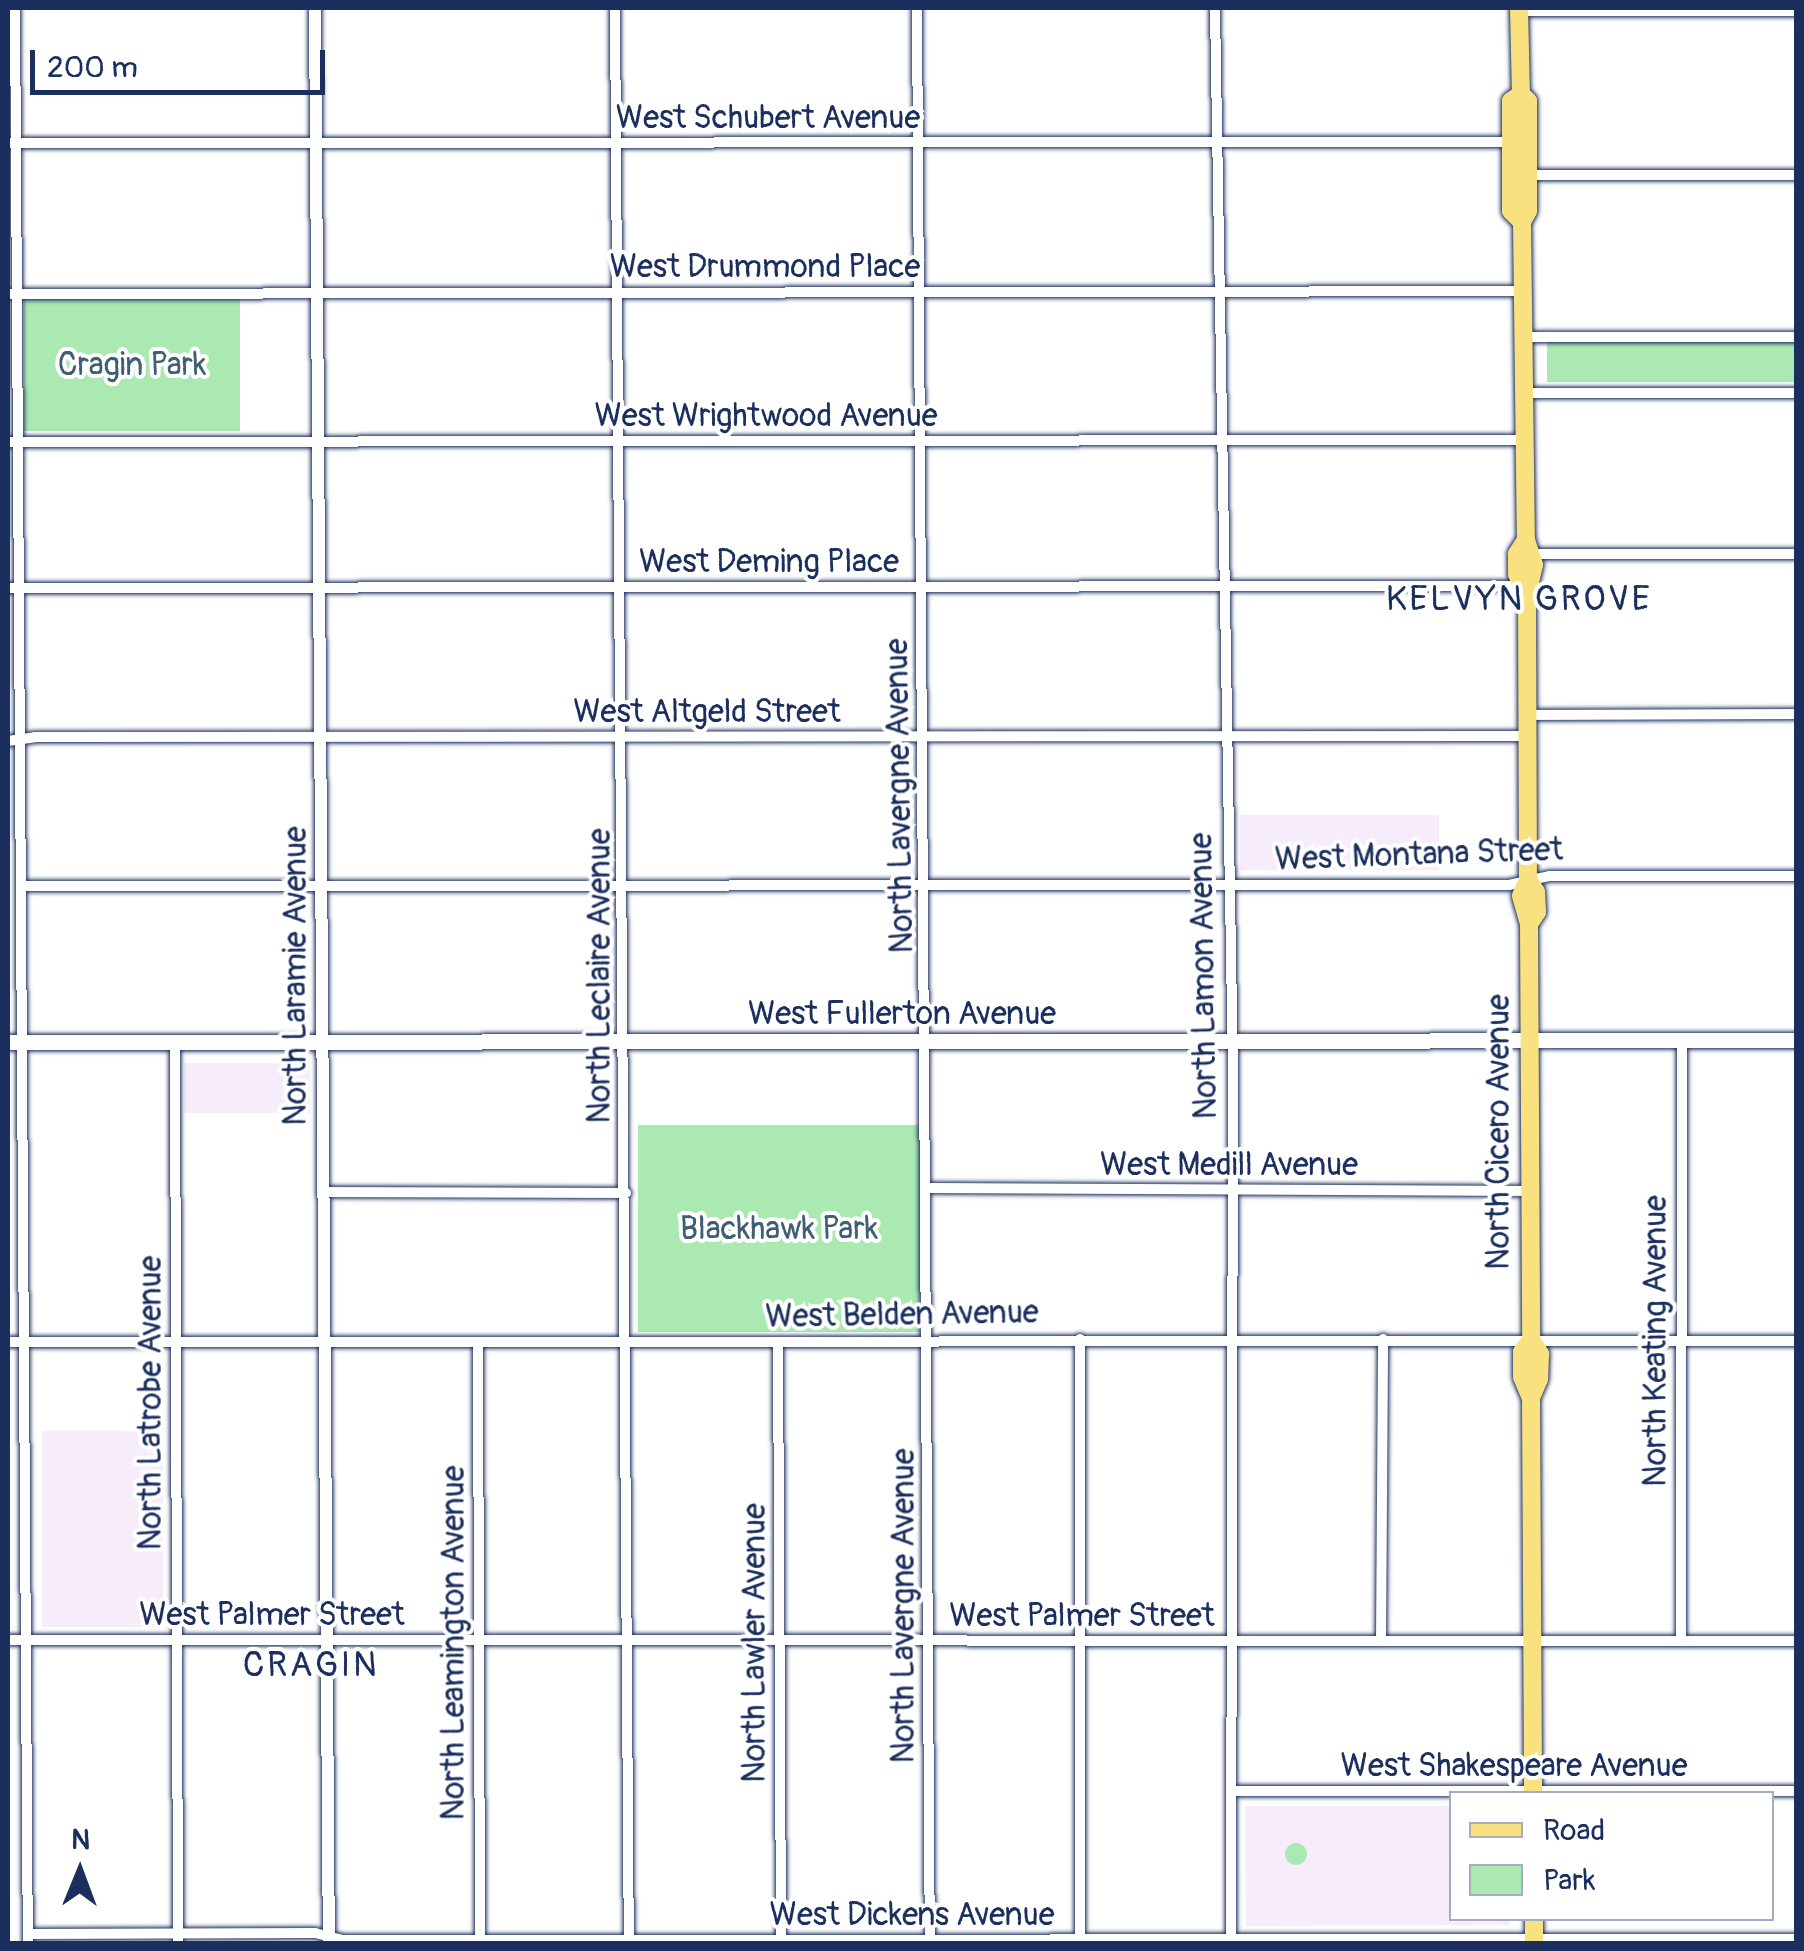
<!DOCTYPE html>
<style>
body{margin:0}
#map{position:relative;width:1804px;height:1951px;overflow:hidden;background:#fff;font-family:Pangolin,sans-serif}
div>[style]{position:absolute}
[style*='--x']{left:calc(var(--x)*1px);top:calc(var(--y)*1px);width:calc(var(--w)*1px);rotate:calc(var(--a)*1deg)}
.built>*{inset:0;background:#f7edfa;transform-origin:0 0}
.green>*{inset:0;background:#aae9b1;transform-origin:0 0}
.round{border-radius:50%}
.roads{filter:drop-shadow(0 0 2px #1b2f5e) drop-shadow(0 0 2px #1b2f5e)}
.minor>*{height:10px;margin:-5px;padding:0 5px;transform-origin:5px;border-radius:5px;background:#fff}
.tertiary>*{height:12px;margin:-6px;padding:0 6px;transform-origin:6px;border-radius:6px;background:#fff}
.secondary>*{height:15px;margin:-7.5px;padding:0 7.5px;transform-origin:7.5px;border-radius:7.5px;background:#fff}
.primary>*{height:18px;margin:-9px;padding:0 9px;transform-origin:9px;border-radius:9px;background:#fae180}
span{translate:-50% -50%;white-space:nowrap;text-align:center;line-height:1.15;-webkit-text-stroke:8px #fff;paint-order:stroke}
.street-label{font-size:32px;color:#1b2f5e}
.park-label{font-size:32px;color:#3f5e73}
.neighbourhood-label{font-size:35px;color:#1b2f5e;letter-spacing:2.5px}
.frame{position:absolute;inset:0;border:10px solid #1b2f5e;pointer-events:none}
.legend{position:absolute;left:1449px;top:1791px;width:325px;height:130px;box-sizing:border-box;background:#fff;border:2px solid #a4acbf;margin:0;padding:12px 18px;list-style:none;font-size:30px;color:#1b2f5e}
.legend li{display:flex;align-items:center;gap:20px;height:50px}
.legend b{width:50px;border:2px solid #a4acbf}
.north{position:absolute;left:30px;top:1821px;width:100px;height:100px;-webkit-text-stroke:8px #fff;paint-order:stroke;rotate:1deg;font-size:28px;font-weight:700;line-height:40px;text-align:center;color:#1b2f5e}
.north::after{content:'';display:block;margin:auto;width:35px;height:45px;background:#1b2f5e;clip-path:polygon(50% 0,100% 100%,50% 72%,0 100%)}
.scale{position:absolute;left:30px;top:50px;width:295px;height:45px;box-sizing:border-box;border:5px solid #1b2f5e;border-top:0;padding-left:12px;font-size:30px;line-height:35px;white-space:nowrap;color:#1b2f5e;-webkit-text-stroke:8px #fff;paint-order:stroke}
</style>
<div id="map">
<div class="built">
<i style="left:1240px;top:815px;width:199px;height:55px"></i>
<i style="left:184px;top:1063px;width:126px;height:50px"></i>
<i style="left:163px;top:1431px;width:196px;height:121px;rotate:90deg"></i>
<i style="clip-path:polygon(1245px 1806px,1451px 1806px,1452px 1918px,1509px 1919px,1509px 1925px,1246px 1926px)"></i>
</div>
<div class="green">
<i style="left:24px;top:299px;width:216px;height:132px"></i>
<i style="left:1547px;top:342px;width:249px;height:40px"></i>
<i style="left:638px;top:1125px;width:282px;height:207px"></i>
<i class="round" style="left:1285px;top:1843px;width:22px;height:22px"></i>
</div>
<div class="roads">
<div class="minor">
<i style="--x:15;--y:8;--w:1936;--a:89.62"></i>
<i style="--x:615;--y:8;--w:1936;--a:89.59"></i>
<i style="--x:917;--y:8;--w:1936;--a:89.62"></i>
<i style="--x:1215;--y:8;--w:1058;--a:89.03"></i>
<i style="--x:1233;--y:1066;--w:878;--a:90.13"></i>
<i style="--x:1519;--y:11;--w:277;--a:0"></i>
<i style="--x:8;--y:143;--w:1503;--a:-0.04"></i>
<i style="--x:1527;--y:175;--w:269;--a:0"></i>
<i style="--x:8;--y:294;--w:1515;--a:-0.11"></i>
<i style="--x:1524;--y:337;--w:272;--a:0"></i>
<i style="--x:1525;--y:393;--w:271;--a:0"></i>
<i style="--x:8;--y:442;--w:1517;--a:-0.08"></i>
<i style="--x:1534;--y:554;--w:262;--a:0"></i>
<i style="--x:8;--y:588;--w:1518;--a:-0.08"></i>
<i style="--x:1527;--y:715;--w:269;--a:-0.2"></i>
<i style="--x:8;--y:741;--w:27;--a:-8"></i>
<i style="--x:35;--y:737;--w:1492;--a:-0.04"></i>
<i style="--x:23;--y:886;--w:1486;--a:-0.04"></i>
<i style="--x:1509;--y:885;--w:42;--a:-12.4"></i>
<i style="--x:1550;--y:876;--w:246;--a:0"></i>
<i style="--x:175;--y:1042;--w:902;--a:89.81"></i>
<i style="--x:928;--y:1188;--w:602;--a:0.29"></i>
<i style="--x:325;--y:1192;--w:301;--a:0.2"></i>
<i style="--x:8;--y:1342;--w:1788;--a:-0.03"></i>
<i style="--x:478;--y:1342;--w:602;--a:89.81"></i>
<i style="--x:778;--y:1342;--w:602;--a:89.71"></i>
<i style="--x:8;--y:1640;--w:1788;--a:0.03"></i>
<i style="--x:1381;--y:1641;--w:302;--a:-89.6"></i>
<i style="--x:1681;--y:1641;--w:601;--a:-89.9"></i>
<i style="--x:1231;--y:1791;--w:565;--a:0"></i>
<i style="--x:28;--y:1934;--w:287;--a:-0.2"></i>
<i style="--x:315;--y:1933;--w:30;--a:14"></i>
<i style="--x:344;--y:1940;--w:1452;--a:-0.04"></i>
<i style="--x:1080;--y:1943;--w:604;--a:-90"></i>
</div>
<div class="tertiary">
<i style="--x:315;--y:8;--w:1936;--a:89.59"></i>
</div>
<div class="secondary">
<i style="--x:8;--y:1042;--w:1788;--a:-0.06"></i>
</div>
<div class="primary">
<i style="--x:1519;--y:8;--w:86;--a:88.7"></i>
<i style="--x:1521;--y:94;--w:10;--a:45"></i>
<i style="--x:1528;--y:101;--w:110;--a:90"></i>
<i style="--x:1528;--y:211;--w:13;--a:119"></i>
<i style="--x:1522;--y:222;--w:318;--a:89.3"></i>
<i style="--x:1526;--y:540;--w:26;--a:72"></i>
<i style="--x:1534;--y:565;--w:32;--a:103"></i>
<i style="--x:1527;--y:596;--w:284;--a:89.8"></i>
<i style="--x:1528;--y:880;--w:17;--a:114"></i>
<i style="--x:1521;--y:896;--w:29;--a:74"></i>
<i style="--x:1529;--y:924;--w:416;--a:89.7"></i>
<i style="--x:1531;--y:1340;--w:15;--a:127"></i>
<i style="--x:1522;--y:1352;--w:25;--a:90"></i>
<i style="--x:1522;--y:1377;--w:23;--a:67"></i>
<i style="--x:1531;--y:1398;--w:396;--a:89.7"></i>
<i style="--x:1521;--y:94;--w:12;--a:145"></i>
<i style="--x:1511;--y:101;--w:110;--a:90"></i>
<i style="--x:1511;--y:211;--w:16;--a:45"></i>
<i style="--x:1526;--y:540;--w:17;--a:123"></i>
<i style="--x:1517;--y:554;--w:20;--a:90"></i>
<i style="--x:1517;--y:574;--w:24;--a:66"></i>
<i style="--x:1528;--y:880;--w:14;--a:56"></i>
<i style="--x:1536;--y:892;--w:20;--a:87"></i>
<i style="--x:1537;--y:912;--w:14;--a:124"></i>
<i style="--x:1531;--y:1340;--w:17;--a:57"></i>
<i style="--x:1540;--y:1354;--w:25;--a:92"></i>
<i style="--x:1539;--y:1379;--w:21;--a:113"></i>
<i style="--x:1534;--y:1918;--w:26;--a:90"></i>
</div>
</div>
<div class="street-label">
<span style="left:768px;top:118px">West Schubert Avenue</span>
<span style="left:765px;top:267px">West Drummond Place</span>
<span style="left:766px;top:416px">West Wrightwood Avenue</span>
<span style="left:769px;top:562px">West Deming Place</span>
<span style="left:707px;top:712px">West Altgeld Street</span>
<span style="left:900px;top:796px;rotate:-91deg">North Lavergne Avenue</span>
<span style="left:1419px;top:855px;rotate:-2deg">West Montana Street</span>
<span style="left:296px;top:976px;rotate:-90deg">North Laramie Avenue</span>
<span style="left:600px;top:976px;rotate:-90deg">North Leclaire Avenue</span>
<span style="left:1204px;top:976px;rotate:-91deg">North Lamon Avenue</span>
<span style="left:902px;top:1014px">West Fullerton Avenue</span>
<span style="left:1499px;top:1132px;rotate:-90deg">North Cicero Avenue</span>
<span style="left:1229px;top:1165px">West Medill Avenue</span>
<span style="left:902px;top:1315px;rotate:-1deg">West Belden Avenue</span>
<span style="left:1656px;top:1341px;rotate:-90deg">North Keating Avenue</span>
<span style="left:151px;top:1403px;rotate:-90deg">North Latrobe Avenue</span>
<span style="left:904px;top:1606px;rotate:-90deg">North Lavergne Avenue</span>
<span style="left:272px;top:1615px">West Palmer Street</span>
<span style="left:1082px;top:1616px">West Palmer Street</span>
<span style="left:454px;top:1643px;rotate:-90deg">North Leamington Avenue</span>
<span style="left:755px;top:1643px;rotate:-90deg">North Lawler Avenue</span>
<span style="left:1514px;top:1766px">West Shakespeare Avenue</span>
<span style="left:912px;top:1915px">West Dickens Avenue</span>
</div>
<div class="park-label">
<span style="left:132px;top:365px">Cragin Park</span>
<span style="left:779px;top:1229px">Blackhawk Park</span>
</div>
<div class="neighbourhood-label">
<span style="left:1519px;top:599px">KELVYN GROVE</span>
<span style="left:311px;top:1665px">CRAGIN</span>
</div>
<div class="frame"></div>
<ul class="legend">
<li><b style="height:12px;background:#fae180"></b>Road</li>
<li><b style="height:28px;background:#aae9b1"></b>Park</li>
</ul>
<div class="north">N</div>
<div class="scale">200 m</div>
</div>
